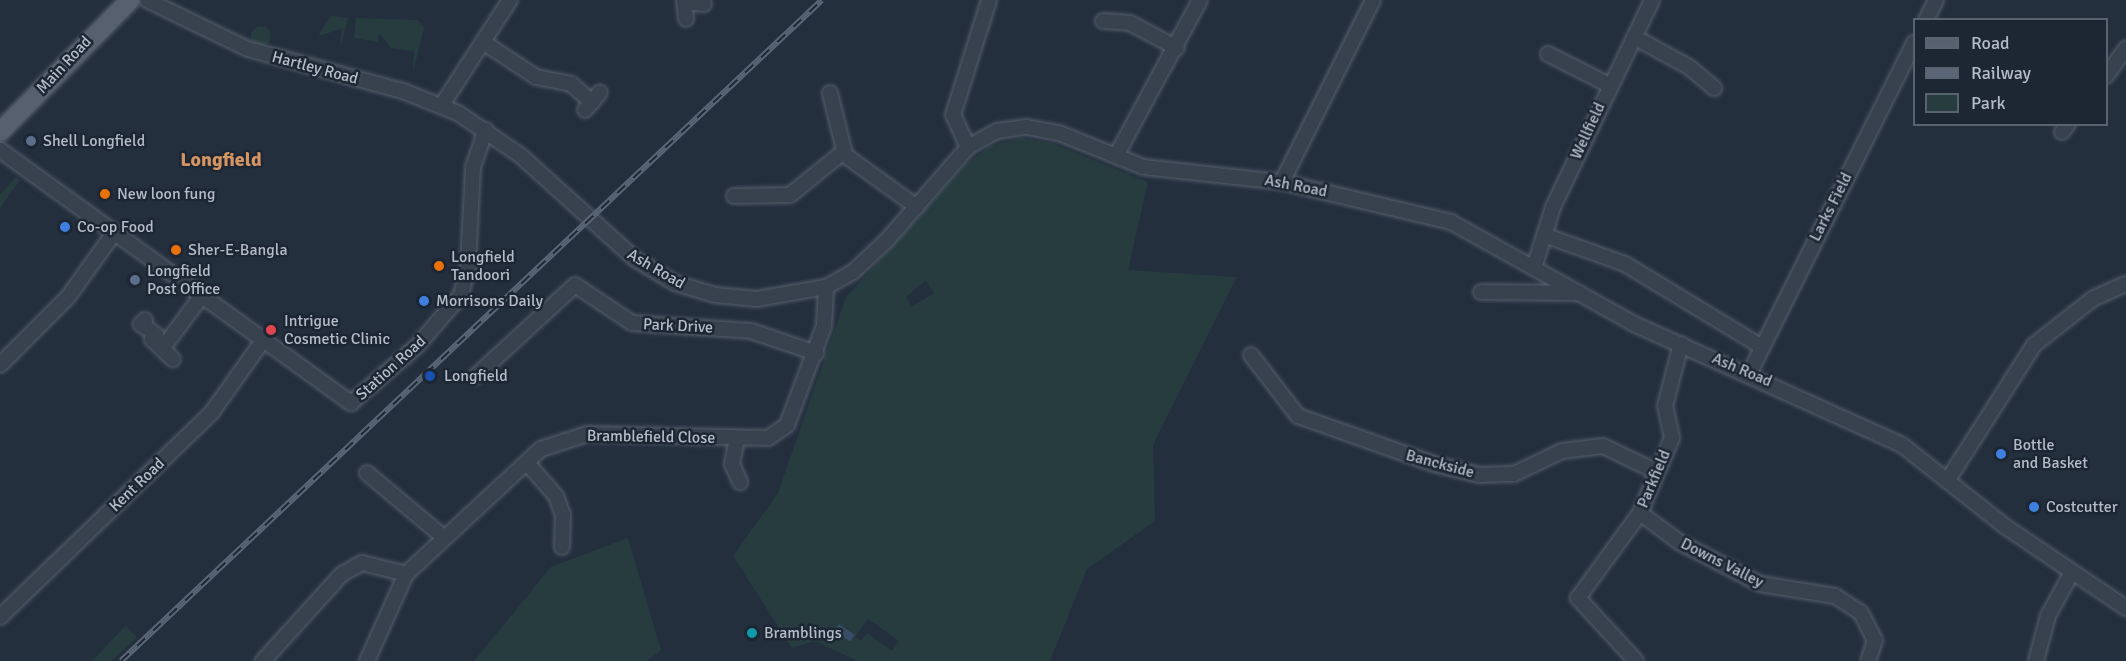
<!DOCTYPE html>
<style>
body{margin:0}
#map{position:relative;width:2126px;height:661px;overflow:hidden;background:#242f3e;font-family:Signika,sans-serif}
div>[style]{position:absolute}
[style*='--x']{left:calc(var(--x)*1px);top:calc(var(--y)*1px);width:calc(var(--w)*1px);rotate:calc(var(--a)*1deg)}
.green>*{inset:0;background:#263c3f}
.round{border-radius:50%}
.water>*{inset:0;background:#394c67;transform-origin:0 0}
.roads{filter:drop-shadow(0 0 2px #565f6c) drop-shadow(0 0 2px #565f6c)}
.minor>*{height:14px;margin:-7px;padding:0 7px;transform-origin:7px;border-radius:7px;background:#38414e}
.major>*{height:18px;margin:-9px;padding:0 9px;transform-origin:9px;border-radius:9px;background:#56606e}
.rail>*{height:6px;margin-top:-3px;transform-origin:0;background:repeating-linear-gradient(90deg,#1d2633 0 11px,#5a6575 0 22px);box-sizing:border-box;border-block:2px solid #5a6575}
.dots>*{width:16px;height:16px;translate:-50% -50%;box-sizing:border-box;border:3px solid #1d2633;border-radius:50%}
span{translate:-50% -50%;white-space:nowrap;text-align:center;line-height:1.15;-webkit-text-stroke:5px #1d2633;paint-order:stroke}
.street-label{font-size:16px;color:#b4bcc9}
.poi-label{font-size:16px;color:#b4bcc9}
.left{translate:0 -50%;text-align:left}
.quarter-label{font-size:20px;color:#d59563;font-weight:700}
.legend{position:absolute;left:1913px;top:18px;width:195px;height:108px;box-sizing:border-box;background:#1d2633;border:2px solid #59626f;margin:0;padding:8px 10px;list-style:none;font-size:18px;color:#b4bcc9}
.legend li{display:flex;align-items:center;gap:12px;height:30px}
.legend b{width:30px;border:2px solid #59626f}
</style>
<div id="map">
<div class="green">
<i style="clip-path:polygon(331px 16px,348px 18px,339px 53px,342px 29px,318px 36px)"></i>
<i style="clip-path:polygon(356px 18px,418px 20px,424px 28px,413px 72px,414px 51px,391px 48px,379px 33px,378px 42px,354px 38px)"></i>
<i class="round" style="left:251px;top:26px;width:20px;height:20px"></i>
<i style="clip-path:polygon(evenodd,1022px 138px,1051px 143px,1148px 182px,1128px 270px,1237px 277px,1153px 445px,1155px 521px,1087px 569px,1050px 661px,858px 661px,815px 641px,792px 648px,733px 556px,778px 493px,846px 297px,965px 165px,990px 146px,1022px 138px,926px 280px,934px 293px,912px 307px,906px 297px,926px 280px,1022px 138px,868px 619px,899px 641px,892px 651px,867px 633px,861px 641px,855px 637px,868px 619px)"></i>
<i style="clip-path:polygon(16px 177px,20px 180px,0 208px,0 195px)"></i>
<i style="clip-path:polygon(628px 538px,661px 650px,647px 661px,474px 661px,551px 567px)"></i>
<i style="clip-path:polygon(126px 625px,137px 638px,111px 661px,92px 661px)"></i>
</div>
<div class="water">
<i style="left:839px;top:624px;width:19px;height:8px;rotate:35deg"></i>
</div>
<div class="roads">
<div class="minor">
<i style="--x:147;--y:0;--w:112;--a:25.9"></i>
<i style="--x:248;--y:49;--w:161;--a:15.2"></i>
<i style="--x:403;--y:91;--w:59;--a:21.8"></i>
<i style="--x:458;--y:113;--w:76;--a:34.3"></i>
<i style="--x:521;--y:156;--w:154;--a:42.1"></i>
<i style="--x:635;--y:259;--w:47;--a:31"></i>
<i style="--x:675;--y:283;--w:42;--a:16.7"></i>
<i style="--x:715;--y:295;--w:42;--a:5.4"></i>
<i style="--x:757;--y:299;--w:70;--a:-9.9"></i>
<i style="--x:826;--y:287;--w:31;--a:-29"></i>
<i style="--x:853;--y:272;--w:47;--a:-43.3"></i>
<i style="--x:887;--y:240;--w:123;--a:-48.9"></i>
<i style="--x:968;--y:147;--w:33;--a:-29"></i>
<i style="--x:997;--y:131;--w:30;--a:-8"></i>
<i style="--x:1027;--y:127;--w:33;--a:11"></i>
<i style="--x:1059;--y:133;--w:91;--a:22"></i>
<i style="--x:1143;--y:167;--w:140;--a:6.2"></i>
<i style="--x:1282;--y:182;--w:174;--a:13.3"></i>
<i style="--x:1451;--y:222;--w:210;--a:29.1"></i>
<i style="--x:1634;--y:324;--w:294;--a:24.3"></i>
<i style="--x:1902;--y:445;--w:132;--a:38.3"></i>
<i style="--x:2006;--y:527;--w:145;--a:34"></i>
<i style="--x:684;--y:0;--w:19;--a:84"></i>
<i style="--x:685;--y:2;--w:19;--a:6"></i>
<i style="--x:1926;--y:20;--w:22;--a:-63"></i>
<i style="--x:1103;--y:21;--w:27;--a:4"></i>
<i style="--x:1130;--y:23;--w:53;--a:28"></i>
<i style="--x:1634;--y:37;--w:63;--a:28.6"></i>
<i style="--x:1689;--y:67;--w:33;--a:40"></i>
<i style="--x:483;--y:42;--w:64;--a:33.4"></i>
<i style="--x:536;--y:77;--w:36;--a:11"></i>
<i style="--x:571;--y:84;--w:28;--a:41"></i>
<i style="--x:1548;--y:54;--w:68;--a:26.9"></i>
<i style="--x:2106;--y:76;--w:34;--a:-54"></i>
<i style="--x:830;--y:93;--w:63;--a:76.2"></i>
<i style="--x:442;--y:105;--w:125;--a:-57.1"></i>
<i style="--x:585;--y:110;--w:23;--a:-50"></i>
<i style="--x:2062;--y:132;--w:10;--a:-53"></i>
<i style="--x:968;--y:147;--w:35;--a:-115"></i>
<i style="--x:953;--y:115;--w:121;--a:-72.6"></i>
<i style="--x:0;--y:150;--w:433;--a:35.8"></i>
<i style="--x:351;--y:403;--w:87;--a:-40.8"></i>
<i style="--x:417;--y:346;--w:67;--a:-49.2"></i>
<i style="--x:461;--y:295;--w:30;--a:-76"></i>
<i style="--x:468;--y:266;--w:99;--a:-87.1"></i>
<i style="--x:473;--y:167;--w:39;--a:-71"></i>
<i style="--x:1116;--y:156;--w:177;--a:-61.7"></i>
<i style="--x:1282;--y:182;--w:203;--a:-63.4"></i>
<i style="--x:734;--y:196;--w:56;--a:-1"></i>
<i style="--x:790;--y:195;--w:67;--a:-38.9"></i>
<i style="--x:842;--y:153;--w:92;--a:35.8"></i>
<i style="--x:1544;--y:235;--w:86;--a:19.7"></i>
<i style="--x:1625;--y:264;--w:160;--a:31.2"></i>
<i style="--x:1535;--y:265;--w:61;--a:-72.8"></i>
<i style="--x:1553;--y:207;--w:229;--a:-64.4"></i>
<i style="--x:1481;--y:292;--w:98;--a:0.6"></i>
<i style="--x:145;--y:320;--w:6;--a:135"></i>
<i style="--x:141;--y:324;--w:19;--a:36"></i>
<i style="--x:156;--y:335;--w:6;--a:135"></i>
<i style="--x:152;--y:339;--w:29;--a:44"></i>
<i style="--x:162;--y:349;--w:65;--a:-53.1"></i>
<i style="--x:1251;--y:355;--w:77;--a:52.4"></i>
<i style="--x:1298;--y:416;--w:144;--a:19.4"></i>
<i style="--x:1434;--y:464;--w:46;--a:13.7"></i>
<i style="--x:1479;--y:475;--w:35;--a:-2"></i>
<i style="--x:1514;--y:474;--w:53;--a:-25.6"></i>
<i style="--x:1562;--y:451;--w:41;--a:-7"></i>
<i style="--x:1603;--y:446;--w:58;--a:25.7"></i>
<i style="--x:0;--y:365;--w:96;--a:-45"></i>
<i style="--x:68;--y:297;--w:79;--a:-54.3"></i>
<i style="--x:1750;--y:372;--w:368;--a:-63.5"></i>
<i style="--x:476;--y:376;--w:134;--a:-42.6"></i>
<i style="--x:575;--y:285;--w:69;--a:33.7"></i>
<i style="--x:632;--y:323;--w:119;--a:3.8"></i>
<i style="--x:751;--y:331;--w:69;--a:18.7"></i>
<i style="--x:737;--y:438;--w:26;--a:101"></i>
<i style="--x:732;--y:464;--w:20;--a:66"></i>
<i style="--x:527;--y:463;--w:44;--a:48.7"></i>
<i style="--x:556;--y:496;--w:20;--a:70"></i>
<i style="--x:563;--y:515;--w:32;--a:92"></i>
<i style="--x:367;--y:473;--w:98;--a:40"></i>
<i style="--x:1949;--y:478;--w:158;--a:-57.4"></i>
<i style="--x:2034;--y:345;--w:76;--a:-38.1"></i>
<i style="--x:2094;--y:298;--w:35;--a:-24"></i>
<i style="--x:1640;--y:513;--w:49;--a:36.6"></i>
<i style="--x:1679;--y:542;--w:91;--a:27.4"></i>
<i style="--x:1760;--y:584;--w:76;--a:9.1"></i>
<i style="--x:1835;--y:596;--w:31;--a:33"></i>
<i style="--x:1861;--y:613;--w:30;--a:63"></i>
<i style="--x:1875;--y:640;--w:22;--a:108"></i>
<i style="--x:0;--y:617;--w:295;--a:-44"></i>
<i style="--x:212;--y:412;--w:86;--a:-54.5"></i>
<i style="--x:263;--y:661;--w:118;--a:-47.8"></i>
<i style="--x:342;--y:574;--w:23;--a:-29"></i>
<i style="--x:362;--y:563;--w:45;--a:14"></i>
<i style="--x:367;--y:661;--w:95;--a:-65.9"></i>
<i style="--x:406;--y:574;--w:184;--a:-42.8"></i>
<i style="--x:541;--y:449;--w:48;--a:-18.1"></i>
<i style="--x:587;--y:434;--w:181;--a:1.3"></i>
<i style="--x:768;--y:438;--w:23;--a:-34"></i>
<i style="--x:787;--y:425;--w:106;--a:-69.5"></i>
<i style="--x:824;--y:326;--w:39;--a:-87"></i>
<i style="--x:1636;--y:661;--w:86;--a:-132.6"></i>
<i style="--x:1578;--y:598;--w:105;--a:-53.9"></i>
<i style="--x:1640;--y:513;--w:82;--a:-66.9"></i>
<i style="--x:1672;--y:438;--w:33;--a:-102"></i>
<i style="--x:1665;--y:406;--w:64;--a:-75.5"></i>
<i style="--x:2036;--y:661;--w:47;--a:-75.1"></i>
<i style="--x:2048;--y:616;--w:50;--a:-61.4"></i>
</div>
<div class="major">
<i style="--x:0;--y:132;--w:185;--a:-45.4"></i>
</div>
</div>
<div class="rail">
<i style="--x:121;--y:661;--w:963;--a:-43.32"></i>
</div>
<div class="dots">
<i style="left:31px;top:141px;background:#5c6f8a"></i>
<i style="left:105px;top:194px;background:#e8710a"></i>
<i style="left:65px;top:227px;background:#3f7fe0"></i>
<i style="left:176px;top:250px;background:#e8710a"></i>
<i style="left:439px;top:266px;background:#e8710a"></i>
<i style="left:135px;top:280px;background:#5c6f8a"></i>
<i style="left:424px;top:301px;background:#3f7fe0"></i>
<i style="left:271px;top:330px;background:#e0444e"></i>
<i style="left:430px;top:376px;background:#1a4fb4"></i>
<i style="left:2001px;top:454px;background:#3f7fe0"></i>
<i style="left:2034px;top:507px;background:#3f7fe0"></i>
<i style="left:752px;top:633px;background:#0f9aa8"></i>
</div>
<div class="street-label">
<span style="left:64px;top:65px;rotate:-47deg">Main Road</span>
<span style="left:315px;top:68px;rotate:15deg">Hartley Road</span>
<span style="left:1588px;top:131px;rotate:-65deg">Wellfield</span>
<span style="left:1296px;top:186px;rotate:11deg">Ash Road</span>
<span style="left:1831px;top:207px;rotate:-63deg">Larks Field</span>
<span style="left:656px;top:269px;rotate:30deg">Ash Road</span>
<span style="left:678px;top:326px;rotate:3deg">Park Drive</span>
<span style="left:391px;top:368px;rotate:-42deg">Station Road</span>
<span style="left:1742px;top:370px;rotate:23deg">Ash Road</span>
<span style="left:651px;top:437px;rotate:1deg">Bramblefield Close</span>
<span style="left:1440px;top:464px;rotate:15deg">Banckside</span>
<span style="left:1654px;top:479px;rotate:-67deg">Parkfield</span>
<span style="left:137px;top:485px;rotate:-44deg">Kent Road</span>
<span style="left:1722px;top:563px;rotate:27deg">Downs Valley</span>
</div>
<div class="poi-label">
<span class="left" style="left:43px;top:141px">Shell Longfield</span>
<span class="left" style="left:117px;top:194px">New loon fung</span>
<span class="left" style="left:77px;top:227px">Co-op Food</span>
<span class="left" style="left:188px;top:250px">Sher-E-Bangla</span>
<span class="left" style="left:451px;top:266px">Longfield<br>Tandoori</span>
<span class="left" style="left:147px;top:280px">Longfield<br>Post Office</span>
<span class="left" style="left:436px;top:301px">Morrisons Daily</span>
<span class="left" style="left:284px;top:330px">Intrigue<br>Cosmetic Clinic</span>
<span class="left" style="left:444px;top:376px">Longfield</span>
<span class="left" style="left:2013px;top:454px">Bottle<br>and Basket</span>
<span class="left" style="left:2046px;top:507px">Costcutter</span>
<span class="left" style="left:764px;top:633px">Bramblings</span>
</div>
<div class="quarter-label">
<span style="left:221px;top:159px">Longfield</span>
</div>
<ul class="legend">
<li><b style="height:8px;background:#56606e"></b>Road</li>
<li><b style="height:8px;background:#5a6575"></b>Railway</li>
<li><b style="height:16px;background:#263c3f"></b>Park</li>
</ul>
</div>
